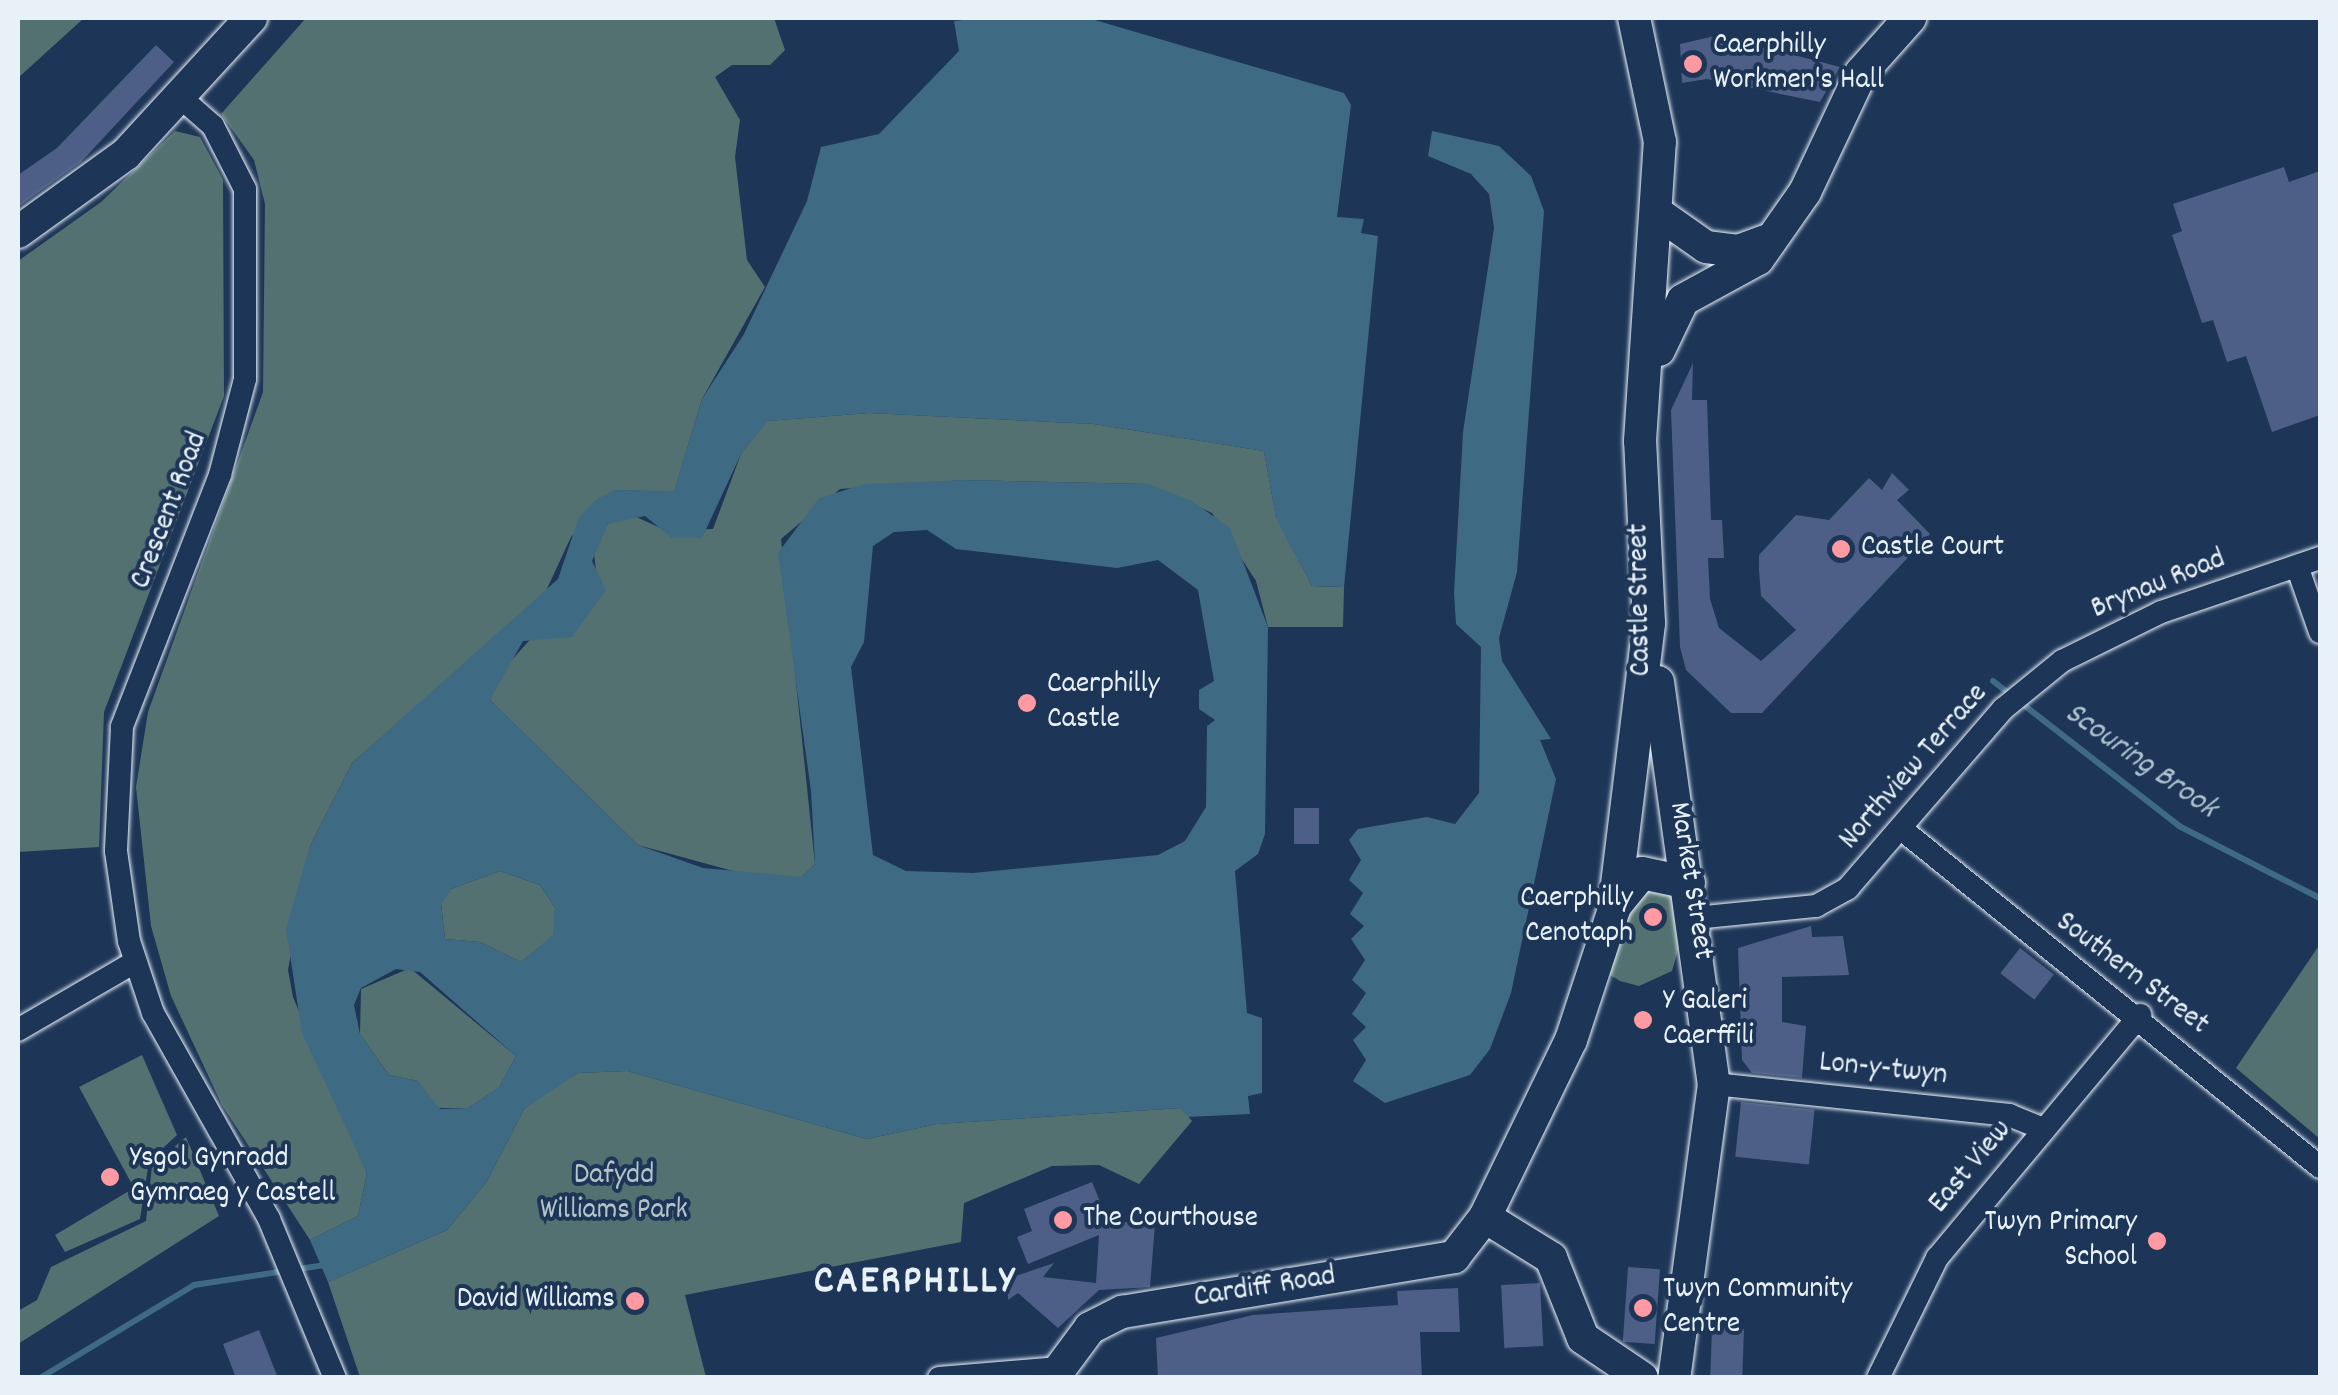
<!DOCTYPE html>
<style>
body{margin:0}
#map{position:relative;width:2338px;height:1395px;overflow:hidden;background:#1d3557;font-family:Dekko,sans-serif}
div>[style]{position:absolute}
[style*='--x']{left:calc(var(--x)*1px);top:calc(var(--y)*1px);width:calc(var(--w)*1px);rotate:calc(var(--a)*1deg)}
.green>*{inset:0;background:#537170}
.water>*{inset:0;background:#3e6b83}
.stream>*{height:6px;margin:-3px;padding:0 3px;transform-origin:3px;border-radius:3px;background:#3e6b83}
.building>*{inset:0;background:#4d5f86;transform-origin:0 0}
.roads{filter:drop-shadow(0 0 2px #e8f1f8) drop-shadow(0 0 2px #e8f1f8)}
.street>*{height:22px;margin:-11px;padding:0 11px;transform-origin:11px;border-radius:11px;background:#1d3557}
.secondary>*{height:32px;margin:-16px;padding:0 16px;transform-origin:16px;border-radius:16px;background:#1d3557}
.dots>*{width:28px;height:28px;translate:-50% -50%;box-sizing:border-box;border:5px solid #1d3557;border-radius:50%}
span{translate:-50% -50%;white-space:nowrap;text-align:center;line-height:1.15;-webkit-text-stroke:8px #1d3557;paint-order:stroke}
.poi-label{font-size:30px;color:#e8f1f8}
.left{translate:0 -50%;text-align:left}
.right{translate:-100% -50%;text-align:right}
.street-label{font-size:30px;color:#e8f1f8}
.park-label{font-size:30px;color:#b4c4c8}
.water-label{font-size:32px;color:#acc2cf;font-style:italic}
.district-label{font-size:40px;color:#e8f1f8;font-weight:700;letter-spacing:2.5px}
.frame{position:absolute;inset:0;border:20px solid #e8f1f8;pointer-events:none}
</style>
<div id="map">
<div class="green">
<i style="clip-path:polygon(18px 18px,84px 18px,18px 78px)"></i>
<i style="clip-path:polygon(306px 18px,774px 18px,785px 50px,770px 65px,732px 65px,715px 77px,740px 120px,735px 157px,747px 260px,765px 287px,702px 399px,674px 492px,615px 490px,571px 537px,545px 593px,352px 763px,310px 846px,288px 970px,293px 997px,367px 1173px,358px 1216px,310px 1240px,222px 1105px,171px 996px,151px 926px,136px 787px,148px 712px,263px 392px,265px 204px,254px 160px,221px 114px)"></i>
<i style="clip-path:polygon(175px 131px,200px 137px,223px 180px,224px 396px,104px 712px,99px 847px,18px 852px,18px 261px,101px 202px)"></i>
<i style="clip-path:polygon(869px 413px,1094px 424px,1264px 451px,1276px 517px,1312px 586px,1344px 587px,1343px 627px,1268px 627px,1256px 581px,1212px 513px,1148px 484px,964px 480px,840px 489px,781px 539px,815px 864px,802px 877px,766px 880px,638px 845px,490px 700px,494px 680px,536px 633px,572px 637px,597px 578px,593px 546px,608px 524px,632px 515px,667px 531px,713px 529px,741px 454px,767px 421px)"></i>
<i style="clip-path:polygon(500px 871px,540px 885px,555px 908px,554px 935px,521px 962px,480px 942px,445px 939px,441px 903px,451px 889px)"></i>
<i style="clip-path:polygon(1671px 883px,1684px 929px,1672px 971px,1639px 986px,1620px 981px,1610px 975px,1633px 896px)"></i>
<i style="clip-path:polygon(2320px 944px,2320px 1139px,2236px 1068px)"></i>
<i style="clip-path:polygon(410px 968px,516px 1056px,499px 1088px,468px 1108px,431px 1108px,418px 1081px,389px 1075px,360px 1034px,361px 989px)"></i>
<i style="clip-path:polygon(142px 1055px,177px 1135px,149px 1161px,140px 1219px,65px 1252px,55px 1235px,134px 1188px,79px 1087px)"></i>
<i style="clip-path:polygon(627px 1071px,867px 1139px,937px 1124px,1181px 1108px,1192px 1121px,1139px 1184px,1099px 1165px,1052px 1166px,964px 1203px,961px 1242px,685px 1295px,706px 1377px,360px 1377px,328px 1282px,447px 1230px,487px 1181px,524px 1109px,554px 1087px,578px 1073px)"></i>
<i style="clip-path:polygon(186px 1137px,219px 1216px,18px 1344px,18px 1311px,37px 1300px,51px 1267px,146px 1221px,152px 1166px)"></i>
</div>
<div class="water">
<i style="clip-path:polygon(evenodd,983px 18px,1088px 18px,1344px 93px,1351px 105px,1337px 217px,1364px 219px,1361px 233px,1378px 236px,1344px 587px,1312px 586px,1276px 518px,1264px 451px,1094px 424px,869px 413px,768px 421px,741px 454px,702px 538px,672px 538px,645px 516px,608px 524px,592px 561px,606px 590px,572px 637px,523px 641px,490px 700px,638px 845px,703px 868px,802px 877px,815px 864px,811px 791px,778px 553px,819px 498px,865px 484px,964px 480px,1148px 484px,1192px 501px,1230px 528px,1268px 627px,1265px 834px,1258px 854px,1235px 871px,1247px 1013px,1262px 1018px,1262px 1093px,1248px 1096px,1250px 1114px,1188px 1117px,1181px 1108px,937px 1124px,867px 1139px,627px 1071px,578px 1073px,524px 1109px,487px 1181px,447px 1230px,328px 1282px,310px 1240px,358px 1216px,367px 1173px,302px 1033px,286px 929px,310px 846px,352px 763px,558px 579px,579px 517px,597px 499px,615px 490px,674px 491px,702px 399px,744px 334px,807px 201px,821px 147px,879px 134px,959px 51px,954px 21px,983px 18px,927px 530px,956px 549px,1117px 568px,1158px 560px,1198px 590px,1214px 681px,1199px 690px,1199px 709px,1215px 720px,1207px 726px,1206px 807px,1185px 841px,1158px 855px,973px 873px,906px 871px,873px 855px,851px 667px,864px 642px,873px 546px,894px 532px,927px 530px,983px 18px,500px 871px,540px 885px,555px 908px,553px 935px,521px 962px,480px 942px,445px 939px,441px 904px,451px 889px,500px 871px,983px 18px,396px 969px,420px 972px,516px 1056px,499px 1088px,468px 1108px,440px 1109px,418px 1081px,389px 1075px,360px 1034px,354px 1005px,361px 988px,396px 969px)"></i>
<i style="clip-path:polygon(1432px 131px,1499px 146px,1531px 176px,1544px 211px,1517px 572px,1499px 638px,1502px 661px,1551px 739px,1540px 740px,1556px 779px,1511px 993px,1490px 1049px,1470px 1075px,1385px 1103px,1353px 1081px,1366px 1060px,1353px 1040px,1366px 1027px,1352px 1014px,1366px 993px,1352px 980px,1365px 960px,1351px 939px,1364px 926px,1350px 914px,1363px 893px,1349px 880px,1361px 860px,1349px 840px,1358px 829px,1427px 817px,1455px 824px,1479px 793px,1481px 647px,1456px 624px,1454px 593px,1463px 432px,1494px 228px,1489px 194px,1471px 174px,1428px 156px)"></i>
</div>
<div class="stream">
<i style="--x:1993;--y:681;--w:236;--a:37.9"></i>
<i style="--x:2179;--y:826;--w:158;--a:27.1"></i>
<i style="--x:40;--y:1378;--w:180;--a:-31.1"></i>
<i style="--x:194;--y:1285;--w:133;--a:-8.7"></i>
</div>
<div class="building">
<i style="clip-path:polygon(1715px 36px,1806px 58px,1840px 67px,1820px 102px,1707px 79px,1682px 83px,1680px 44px)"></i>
<i style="clip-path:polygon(156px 45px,174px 62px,81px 162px,18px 207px,18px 175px,57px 148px)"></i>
<i style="clip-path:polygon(2284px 167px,2289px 182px,2320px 171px,2320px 415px,2272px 432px,2246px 356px,2227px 362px,2213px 320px,2202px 323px,2172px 235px,2182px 231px,2173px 204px)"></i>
<i style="clip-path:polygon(1693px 363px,1692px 400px,1707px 400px,1711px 520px,1722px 520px,1724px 558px,1708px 558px,1710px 599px,1719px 628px,1761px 661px,1796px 630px,1761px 596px,1759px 570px,1759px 555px,1796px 515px,1829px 520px,1869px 478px,1882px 490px,1892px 473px,1909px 490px,1897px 500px,1930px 534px,1762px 713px,1731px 713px,1686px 670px,1680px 647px,1671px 410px)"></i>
<i style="left:1294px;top:808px;width:25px;height:36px"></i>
<i style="clip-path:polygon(1811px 926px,1812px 937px,1843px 936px,1849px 975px,1782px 977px,1782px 1022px,1806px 1026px,1802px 1078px,1752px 1073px,1742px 1060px,1738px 948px)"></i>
<i style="left:2020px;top:948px;width:43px;height:32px;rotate:38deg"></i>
<i style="left:1741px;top:1102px;width:74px;height:55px;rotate:6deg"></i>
<i style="clip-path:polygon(1092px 1182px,1108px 1221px,1155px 1224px,1150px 1287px,1099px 1290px,1058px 1328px,1018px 1293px,1008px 1300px,1007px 1279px,1054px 1263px,1043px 1277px,1096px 1283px,1099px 1235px,1028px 1264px,1017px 1237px,1032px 1231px,1024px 1209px)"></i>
<i style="left:1628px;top:1267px;width:32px;height:75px;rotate:4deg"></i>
<i style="left:1540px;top:1283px;width:63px;height:39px;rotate:87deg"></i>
<i style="clip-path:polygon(1458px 1288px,1460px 1332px,1420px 1332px,1422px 1378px,1158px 1378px,1156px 1338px,1253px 1315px,1398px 1305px,1397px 1291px)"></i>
<i style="left:1712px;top:1328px;width:32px;height:50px;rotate:2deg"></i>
<i style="clip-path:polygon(259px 1330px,278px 1378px,236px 1378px,223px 1344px)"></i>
</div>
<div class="roads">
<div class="street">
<i style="--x:180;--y:97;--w:44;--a:41.3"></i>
<i style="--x:213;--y:126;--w:71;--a:63.1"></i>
<i style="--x:245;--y:189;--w:190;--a:90"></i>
<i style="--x:245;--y:379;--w:99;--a:104.6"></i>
<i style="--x:220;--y:475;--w:270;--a:111.3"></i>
<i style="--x:122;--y:727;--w:124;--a:92.8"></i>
<i style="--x:116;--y:851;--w:91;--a:81.8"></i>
<i style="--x:129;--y:941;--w:76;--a:71.6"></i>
<i style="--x:153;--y:1013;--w:236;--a:60.6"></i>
<i style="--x:269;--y:1219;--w:172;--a:67.5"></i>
<i style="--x:2297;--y:566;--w:70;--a:70.8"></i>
<i style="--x:1905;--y:832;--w:533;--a:38.91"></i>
<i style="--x:1695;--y:918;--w:122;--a:-5.7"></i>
<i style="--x:1816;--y:906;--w:37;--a:-29"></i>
<i style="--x:1848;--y:888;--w:237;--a:-49.1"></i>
<i style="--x:2003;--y:709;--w:76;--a:-39.1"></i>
<i style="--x:2062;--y:661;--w:110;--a:-26.3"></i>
<i style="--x:2161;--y:612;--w:168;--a:-18.8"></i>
<i style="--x:18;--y:1030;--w:135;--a:-30.2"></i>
<i style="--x:1714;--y:1084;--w:297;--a:6"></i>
<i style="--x:2009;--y:1115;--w:37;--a:22"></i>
<i style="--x:939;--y:1378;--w:118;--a:-4.8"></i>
<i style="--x:1878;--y:1378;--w:134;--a:-63.8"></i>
<i style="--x:1937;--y:1258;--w:317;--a:-50.1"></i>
</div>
<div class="secondary">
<i style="--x:1659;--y:214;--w:57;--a:35.1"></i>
<i style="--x:1706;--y:247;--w:32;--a:7"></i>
<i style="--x:1738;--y:251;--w:29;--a:-20"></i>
<i style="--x:18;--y:232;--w:133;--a:-35.8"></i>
<i style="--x:126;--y:154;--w:185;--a:-47.4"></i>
<i style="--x:1659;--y:350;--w:55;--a:-64.4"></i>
<i style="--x:1683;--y:300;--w:85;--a:-28.7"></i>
<i style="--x:1758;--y:259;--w:82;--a:-55"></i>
<i style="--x:1805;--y:192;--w:132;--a:-64.8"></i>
<i style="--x:1861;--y:73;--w:74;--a:-48.3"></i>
<i style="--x:1658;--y:682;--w:406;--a:82.1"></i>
<i style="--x:1714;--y:1084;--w:297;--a:97.7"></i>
<i style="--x:1616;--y:905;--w:41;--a:-50.9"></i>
<i style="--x:1642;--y:873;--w:48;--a:12"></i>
<i style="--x:1485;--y:1217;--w:78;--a:31.8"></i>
<i style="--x:1551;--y:1258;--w:86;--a:68.2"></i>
<i style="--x:1583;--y:1338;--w:71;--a:34.1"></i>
<i style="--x:1053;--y:1378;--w:62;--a:-53.5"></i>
<i style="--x:1090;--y:1328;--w:36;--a:-27"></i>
<i style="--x:1122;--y:1312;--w:337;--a:-9.4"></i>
<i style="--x:1454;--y:1257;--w:51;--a:-52.2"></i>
<i style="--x:1485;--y:1217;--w:197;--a:-64.1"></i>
<i style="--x:1571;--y:1040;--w:138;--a:-71.8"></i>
<i style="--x:1614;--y:909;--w:288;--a:-83"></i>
<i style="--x:1649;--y:623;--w:182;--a:-92.8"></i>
<i style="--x:1640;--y:441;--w:300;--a:-86.2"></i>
<i style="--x:1660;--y:142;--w:127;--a:-101.8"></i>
</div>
</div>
<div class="dots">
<i style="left:1693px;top:64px;background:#ff9aa2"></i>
<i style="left:1841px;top:549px;background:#ff9aa2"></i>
<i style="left:1027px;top:703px;background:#ff9aa2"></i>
<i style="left:1653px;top:917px;background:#ff9aa2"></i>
<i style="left:1643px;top:1020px;background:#ff9aa2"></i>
<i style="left:110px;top:1177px;background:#ff9aa2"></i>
<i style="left:1063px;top:1220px;background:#ff9aa2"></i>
<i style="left:2157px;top:1241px;background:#ff9aa2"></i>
<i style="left:635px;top:1301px;background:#ff9aa2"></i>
<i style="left:1643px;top:1308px;background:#ff9aa2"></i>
</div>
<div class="poi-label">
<span class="left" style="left:1713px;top:64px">Caerphilly<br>Workmen's Hall</span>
<span class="left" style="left:1861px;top:549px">Castle Court</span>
<span class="left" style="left:1047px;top:703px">Caerphilly<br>Castle</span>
<span class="right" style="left:1633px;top:917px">Caerphilly<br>Cenotaph</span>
<span class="left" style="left:1663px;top:1020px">Y Galeri<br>Caerffili</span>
<span class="left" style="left:130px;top:1177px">Ysgol Gynradd<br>Gymraeg y Castell</span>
<span class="left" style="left:1083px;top:1220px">The Courthouse</span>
<span class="right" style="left:2137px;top:1241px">Twyn Primary<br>School</span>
<span class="left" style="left:1663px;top:1308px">Twyn Community<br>Centre</span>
<span class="right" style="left:615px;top:1301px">David Williams</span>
</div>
<div class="street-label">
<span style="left:171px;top:511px;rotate:-69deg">Crescent Road</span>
<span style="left:2159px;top:586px;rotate:-22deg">Brynau Road</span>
<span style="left:1642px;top:600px;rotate:-91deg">Castle Street</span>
<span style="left:1915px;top:768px;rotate:-49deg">Northview Terrace</span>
<span style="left:1689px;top:881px;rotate:81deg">Market Street</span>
<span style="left:2131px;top:975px;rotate:37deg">Southern Street</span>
<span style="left:1883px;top:1071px;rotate:6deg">Lon-y-twyn</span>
<span style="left:1972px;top:1168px;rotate:-50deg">East View</span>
<span style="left:1265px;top:1289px;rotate:-9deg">Cardiff Road</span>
</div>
<div class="park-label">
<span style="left:614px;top:1194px">Dafydd<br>Williams Park</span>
</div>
<div class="water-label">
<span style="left:2140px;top:762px;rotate:35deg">Scouring Brook</span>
</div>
<div class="district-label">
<span style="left:915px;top:1284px">CAERPHILLY</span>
</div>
<div class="frame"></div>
</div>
